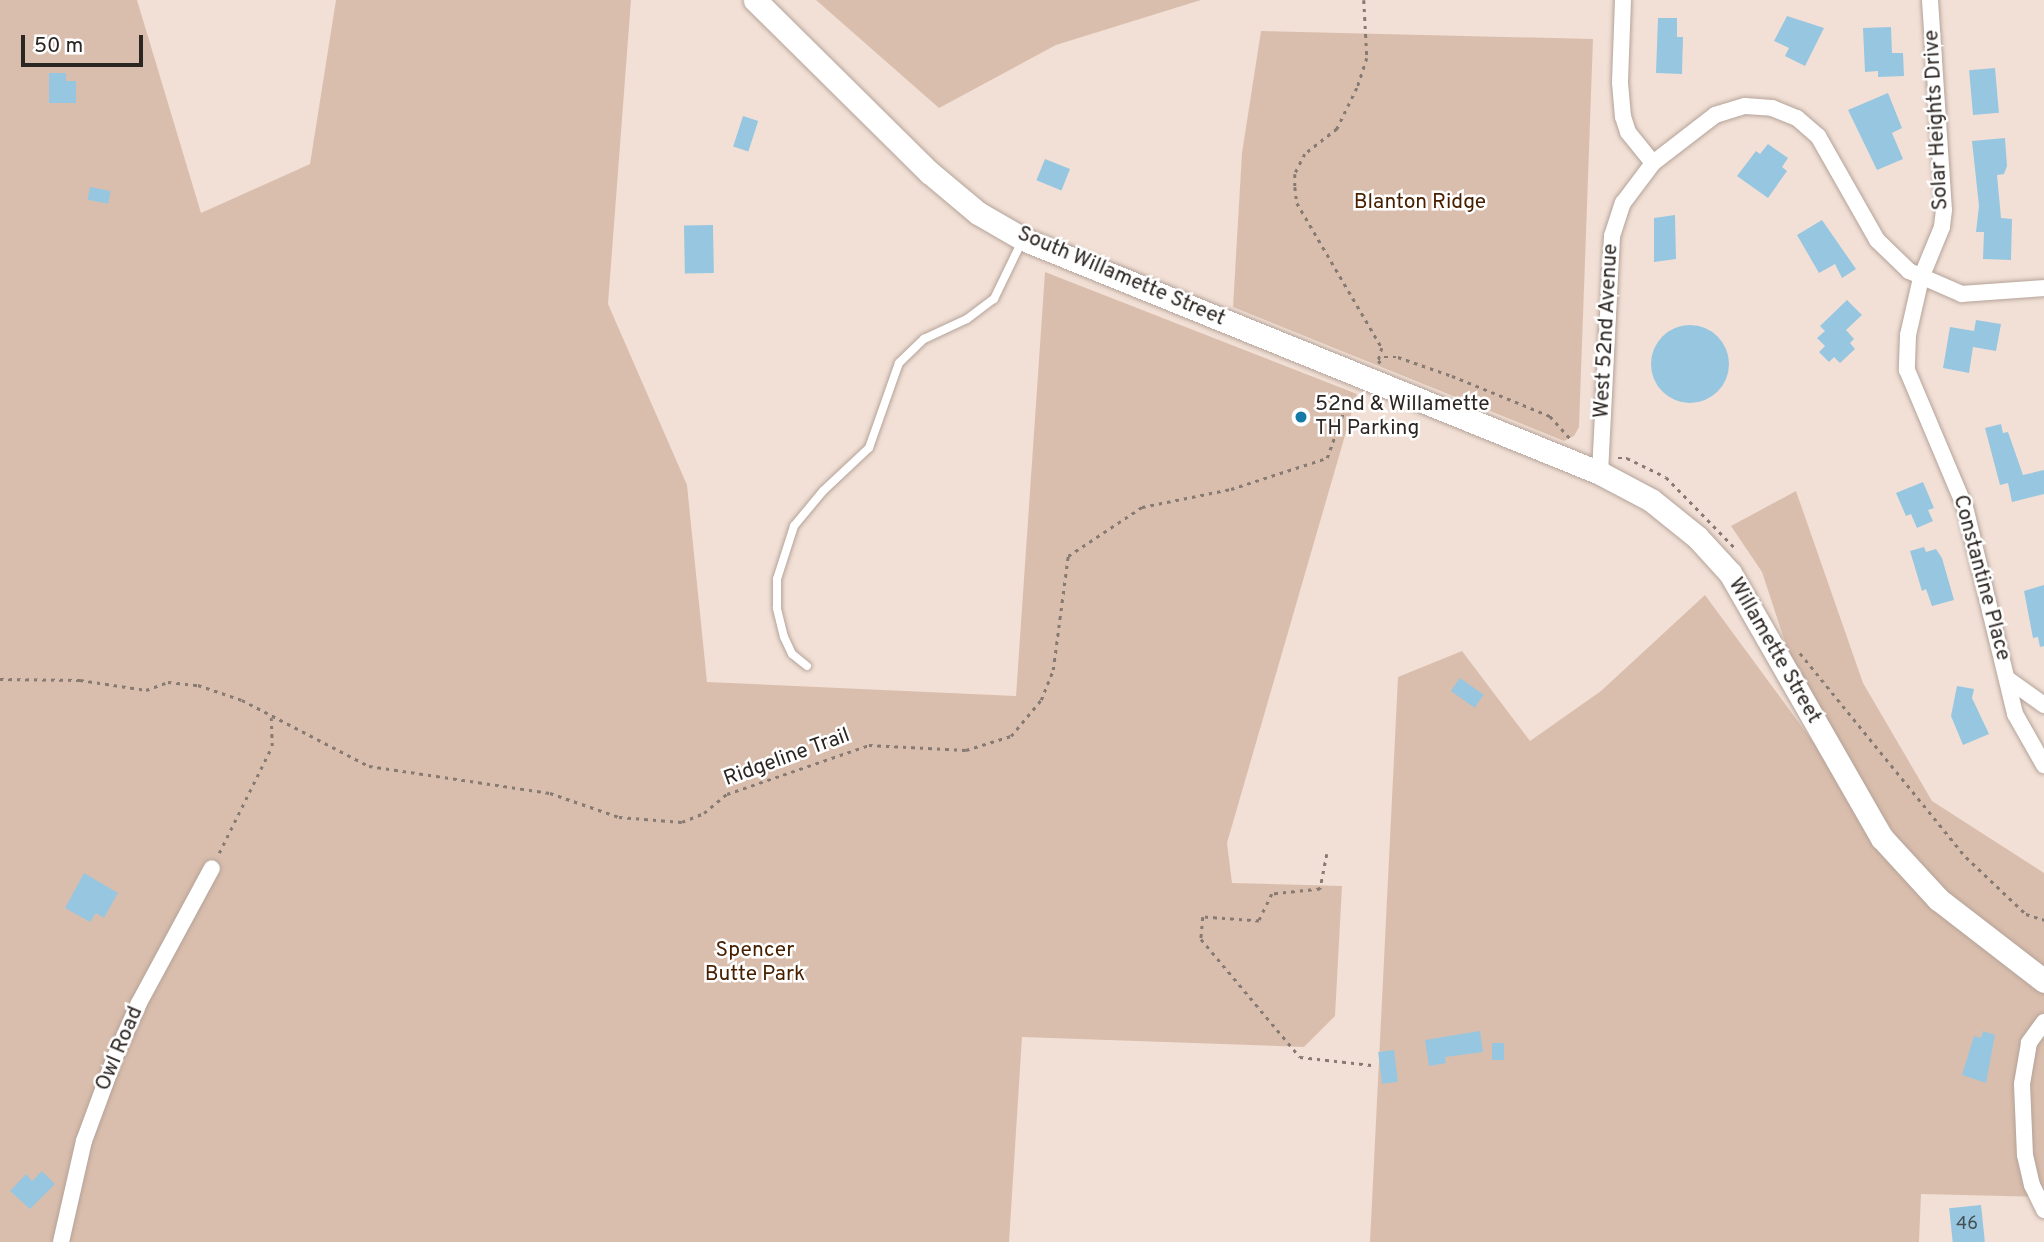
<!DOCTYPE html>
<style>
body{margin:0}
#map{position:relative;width:2044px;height:1242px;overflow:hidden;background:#f2e0d6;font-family:Overpass,sans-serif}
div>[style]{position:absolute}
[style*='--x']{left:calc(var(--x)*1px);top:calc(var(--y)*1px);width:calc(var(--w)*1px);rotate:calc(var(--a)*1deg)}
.green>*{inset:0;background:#dabead}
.building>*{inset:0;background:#97c6e0;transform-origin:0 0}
.round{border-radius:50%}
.path>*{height:2.5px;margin-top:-1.25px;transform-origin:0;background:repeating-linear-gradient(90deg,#867a73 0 3.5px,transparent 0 8.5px)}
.roads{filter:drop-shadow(0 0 2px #b4a399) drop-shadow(0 0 2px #b4a399)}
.lane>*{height:8px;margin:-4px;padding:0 4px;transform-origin:4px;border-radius:4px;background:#fff}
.street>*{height:16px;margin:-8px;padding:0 8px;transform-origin:8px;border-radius:8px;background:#fff}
.secondary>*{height:23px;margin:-11.5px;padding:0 11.5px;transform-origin:11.5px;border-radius:11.5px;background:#fff}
.dots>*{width:19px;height:19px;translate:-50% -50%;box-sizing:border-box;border:4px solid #fff;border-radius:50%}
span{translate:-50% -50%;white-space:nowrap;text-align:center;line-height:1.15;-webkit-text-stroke:5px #fff;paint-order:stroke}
.number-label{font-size:18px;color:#474e52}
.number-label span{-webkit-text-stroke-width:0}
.street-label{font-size:21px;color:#2c2622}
.park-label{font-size:21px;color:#482001}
.poi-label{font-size:21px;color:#2c2622}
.left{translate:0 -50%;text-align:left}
.scale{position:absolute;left:21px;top:35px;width:122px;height:32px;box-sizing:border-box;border:4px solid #2c2622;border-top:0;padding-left:9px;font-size:21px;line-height:24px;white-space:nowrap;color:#2c2622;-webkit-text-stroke:5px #fff;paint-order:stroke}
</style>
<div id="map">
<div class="green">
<i style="clip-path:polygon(0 0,137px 0,201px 213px,310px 164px,336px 0,631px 0,608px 304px,687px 485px,707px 682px,1016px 696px,1045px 272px,1357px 394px,1227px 843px,1232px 883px,1342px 886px,1335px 1016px,1304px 1047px,1022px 1037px,1009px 1242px,0 1242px)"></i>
<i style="clip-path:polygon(816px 0,1201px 0,1056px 45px,939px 108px)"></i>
<i style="clip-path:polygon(1261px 31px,1593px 39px,1579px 427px,1574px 436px,1564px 441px,1233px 307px,1242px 153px)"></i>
<i style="clip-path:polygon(1796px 491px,1863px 683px,1932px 801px,2044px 873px,2044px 966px,1981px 922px,1922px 871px,1881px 815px,1787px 648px,1762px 572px,1731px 526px)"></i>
<i style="clip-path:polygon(1705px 595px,1894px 852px,2044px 980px,2044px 1197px,1921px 1194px,1919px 1242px,1370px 1242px,1398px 677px,1462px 651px,1530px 741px,1601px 691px)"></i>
</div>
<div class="building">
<i style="clip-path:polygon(1787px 16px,1824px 28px,1805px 66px,1785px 56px,1789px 48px,1774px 41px)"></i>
<i style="clip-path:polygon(1658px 18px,1677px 18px,1677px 37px,1683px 37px,1682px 74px,1656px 73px)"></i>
<i style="clip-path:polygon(1891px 27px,1892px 53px,1903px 53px,1904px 76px,1878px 77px,1878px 71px,1865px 72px,1863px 28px)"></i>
<i style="left:1995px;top:68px;width:45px;height:26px;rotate:85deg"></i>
<i style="clip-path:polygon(49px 73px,66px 73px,66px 81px,76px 81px,76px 103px,49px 103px)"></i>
<i style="clip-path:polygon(1888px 93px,1902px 128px,1892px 133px,1903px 159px,1877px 170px,1848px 110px)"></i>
<i style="left:743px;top:116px;width:16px;height:32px;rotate:18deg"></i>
<i style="clip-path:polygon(2005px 138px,2007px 166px,2004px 174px,1997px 175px,2001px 218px,2012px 219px,2011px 260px,1983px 259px,1984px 232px,1976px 232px,1979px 206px,1972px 141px)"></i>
<i style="clip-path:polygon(1768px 144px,1788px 158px,1782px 167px,1787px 171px,1768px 198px,1737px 176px,1756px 151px,1760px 154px)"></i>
<i style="left:1045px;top:159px;width:27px;height:23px;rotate:22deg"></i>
<i style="left:90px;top:187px;width:21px;height:13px;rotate:11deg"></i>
<i style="clip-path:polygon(1675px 215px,1676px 259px,1654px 262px,1654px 218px)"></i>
<i style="clip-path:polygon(1822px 220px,1856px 269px,1842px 278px,1835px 264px,1819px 273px,1797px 235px)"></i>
<i style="left:713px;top:225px;width:48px;height:29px;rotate:89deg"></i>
<i style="clip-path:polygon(1847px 300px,1862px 315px,1846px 330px,1854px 339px,1850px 343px,1855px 349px,1840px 363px,1834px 357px,1829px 362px,1819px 352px,1825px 346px,1817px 338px,1825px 331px,1820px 326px)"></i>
<i style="clip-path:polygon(1976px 320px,2001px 324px,1996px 351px,1973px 347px,1969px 373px,1943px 368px,1950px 327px,1974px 331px)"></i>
<i class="round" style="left:1651px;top:325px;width:78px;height:78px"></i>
<i style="clip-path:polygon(2001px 424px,2003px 433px,2008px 432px,2023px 475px,2044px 470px,2044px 494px,2012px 502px,2008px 483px,2000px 485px,1985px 428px)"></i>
<i style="clip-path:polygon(1923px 482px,1934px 508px,1928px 510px,1933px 521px,1917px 528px,1911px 514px,1906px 516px,1896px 493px)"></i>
<i style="clip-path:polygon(1924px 547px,1926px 552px,1936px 549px,1942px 558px,1954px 600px,1932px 606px,1926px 589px,1922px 591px,1910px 551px)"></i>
<i style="clip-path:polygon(2044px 585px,2044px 646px,2040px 647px,2038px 637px,2033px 638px,2024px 591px)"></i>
<i style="left:1460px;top:678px;width:29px;height:16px;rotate:35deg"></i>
<i style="clip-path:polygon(1957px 686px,1974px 689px,1972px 698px,1989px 734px,1963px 745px,1951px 716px)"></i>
<i style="clip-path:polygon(84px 873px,118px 893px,104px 918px,96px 913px,90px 922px,65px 908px)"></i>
<i style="clip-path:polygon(1480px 1031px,1483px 1052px,1445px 1057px,1446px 1063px,1429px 1066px,1425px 1040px)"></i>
<i style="clip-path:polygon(1983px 1031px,1995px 1035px,1986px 1083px,1962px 1075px,1974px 1036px,1981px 1038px)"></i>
<i style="left:1492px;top:1043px;width:12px;height:17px"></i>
<i style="left:1394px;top:1050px;width:32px;height:16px;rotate:83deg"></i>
<i style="clip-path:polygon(42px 1171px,55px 1184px,30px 1209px,10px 1191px,26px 1174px,32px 1181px)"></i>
<i style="left:1981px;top:1205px;width:37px;height:32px;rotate:84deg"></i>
</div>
<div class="path">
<i style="--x:1364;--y:0;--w:58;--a:87"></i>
<i style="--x:1367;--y:58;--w:32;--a:108"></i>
<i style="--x:1357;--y:88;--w:46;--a:116"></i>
<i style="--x:1337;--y:129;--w:41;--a:142"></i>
<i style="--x:1305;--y:154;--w:22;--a:117"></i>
<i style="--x:1295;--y:174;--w:13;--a:90"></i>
<i style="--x:1295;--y:187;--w:16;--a:83"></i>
<i style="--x:1297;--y:203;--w:168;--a:59.6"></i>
<i style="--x:1382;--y:348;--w:15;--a:106"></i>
<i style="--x:1378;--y:363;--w:8;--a:-45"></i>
<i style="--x:1384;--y:357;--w:14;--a:0"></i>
<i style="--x:1398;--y:357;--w:57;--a:19.4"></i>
<i style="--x:1452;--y:376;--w:106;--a:22.2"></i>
<i style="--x:1550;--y:416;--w:31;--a:48"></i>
<i style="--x:1618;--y:458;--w:9;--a:0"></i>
<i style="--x:1627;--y:458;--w:43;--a:26"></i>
<i style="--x:1666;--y:477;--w:98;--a:45.8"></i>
<i style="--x:1800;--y:653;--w:263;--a:50.9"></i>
<i style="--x:1966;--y:857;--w:83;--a:43.5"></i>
<i style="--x:2026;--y:914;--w:19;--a:18"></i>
<i style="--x:0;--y:679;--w:80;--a:0.7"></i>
<i style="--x:80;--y:680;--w:67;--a:8.6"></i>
<i style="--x:146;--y:690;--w:23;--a:-20"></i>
<i style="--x:168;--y:682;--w:30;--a:6"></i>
<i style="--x:198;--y:685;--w:46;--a:18.8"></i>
<i style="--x:242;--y:700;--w:143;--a:27.5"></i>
<i style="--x:369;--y:766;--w:183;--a:8.5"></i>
<i style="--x:550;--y:793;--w:73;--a:19.2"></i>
<i style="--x:619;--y:817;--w:63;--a:4.5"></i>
<i style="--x:682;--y:822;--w:24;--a:-22"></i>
<i style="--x:704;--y:813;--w:30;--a:-40"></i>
<i style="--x:727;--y:794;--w:150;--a:-19"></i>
<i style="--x:869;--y:745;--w:97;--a:3"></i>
<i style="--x:966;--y:750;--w:47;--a:-17.3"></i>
<i style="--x:1011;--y:736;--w:47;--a:-50.2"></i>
<i style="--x:1041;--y:700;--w:32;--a:-68"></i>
<i style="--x:1053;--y:670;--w:115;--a:-82.5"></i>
<i style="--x:1068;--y:556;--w:89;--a:-33.5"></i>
<i style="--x:1142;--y:507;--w:91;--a:-11.4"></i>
<i style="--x:1231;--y:489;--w:101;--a:-17.9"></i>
<i style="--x:1327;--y:458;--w:68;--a:-70.2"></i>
<i style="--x:219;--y:853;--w:119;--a:-63.6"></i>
<i style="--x:272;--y:746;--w:28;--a:-92"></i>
<i style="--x:1327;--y:854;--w:36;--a:101"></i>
<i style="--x:1320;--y:889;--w:48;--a:174.1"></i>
<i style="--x:1272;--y:894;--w:30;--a:116"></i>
<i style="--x:1259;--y:921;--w:56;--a:-175.9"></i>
<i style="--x:1203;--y:917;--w:22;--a:95"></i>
<i style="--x:1201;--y:939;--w:154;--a:50"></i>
<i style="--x:1300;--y:1057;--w:72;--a:6.3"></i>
</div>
<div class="roads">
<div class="lane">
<i style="--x:807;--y:666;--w:19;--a:-141"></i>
<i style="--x:792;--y:654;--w:19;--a:-115"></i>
<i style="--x:784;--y:637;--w:30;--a:-104"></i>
<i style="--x:777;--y:608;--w:29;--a:-90"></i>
<i style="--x:777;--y:579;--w:56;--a:-72.2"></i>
<i style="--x:794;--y:526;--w:45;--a:-50.4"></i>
<i style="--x:823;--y:491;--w:63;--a:-43.1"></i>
<i style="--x:869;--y:448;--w:90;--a:-70.6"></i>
<i style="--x:899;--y:363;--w:35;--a:-44"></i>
<i style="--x:924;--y:339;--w:47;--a:-24.9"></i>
<i style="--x:967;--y:319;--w:34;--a:-37"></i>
<i style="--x:994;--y:299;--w:64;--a:-64.2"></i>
</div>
<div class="street">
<i style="--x:1930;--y:0;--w:210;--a:86.2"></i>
<i style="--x:1944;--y:210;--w:17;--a:97"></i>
<i style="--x:1942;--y:227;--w:55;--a:112.4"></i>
<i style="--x:1921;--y:278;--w:58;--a:102.8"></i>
<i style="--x:1908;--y:335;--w:35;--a:92"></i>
<i style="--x:1907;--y:370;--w:149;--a:67.1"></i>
<i style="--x:1965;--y:507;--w:213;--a:76.4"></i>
<i style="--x:2015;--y:714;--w:59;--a:60.4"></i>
<i style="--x:1653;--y:163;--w:78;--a:-37.7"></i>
<i style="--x:1715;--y:115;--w:31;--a:-17"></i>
<i style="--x:1745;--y:106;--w:27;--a:4"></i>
<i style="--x:1772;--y:108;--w:27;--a:22"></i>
<i style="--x:1797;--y:118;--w:28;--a:41"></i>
<i style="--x:1818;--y:136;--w:120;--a:60.4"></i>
<i style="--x:1877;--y:240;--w:45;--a:44.1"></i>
<i style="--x:1909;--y:271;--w:58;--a:23.5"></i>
<i style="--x:1962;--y:294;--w:82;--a:-4.2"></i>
<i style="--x:1600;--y:473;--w:237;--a:-87.1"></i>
<i style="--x:1612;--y:236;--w:35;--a:-72"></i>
<i style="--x:1623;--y:203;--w:50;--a:-53.1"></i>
<i style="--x:1653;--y:163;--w:40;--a:-129"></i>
<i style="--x:1628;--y:132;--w:16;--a:-108"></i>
<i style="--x:1623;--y:117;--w:35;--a:-95"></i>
<i style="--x:1620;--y:82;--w:82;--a:-87.9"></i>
<i style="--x:2009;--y:680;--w:43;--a:35.5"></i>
<i style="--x:2044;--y:1022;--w:26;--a:126"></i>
<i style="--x:2029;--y:1043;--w:42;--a:99.7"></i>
<i style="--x:2022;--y:1084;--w:71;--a:87.6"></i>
<i style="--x:2025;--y:1155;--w:31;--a:77"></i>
<i style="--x:2032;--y:1185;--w:28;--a:64"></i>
<i style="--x:61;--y:1242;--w:104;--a:-77.2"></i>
<i style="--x:84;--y:1141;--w:90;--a:-69.7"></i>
<i style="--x:115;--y:1057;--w:59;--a:-66"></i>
<i style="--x:139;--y:1003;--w:153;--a:-61.6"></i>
</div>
<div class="secondary">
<i style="--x:755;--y:0;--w:245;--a:44.7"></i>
<i style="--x:929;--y:172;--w:64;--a:39.9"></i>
<i style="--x:978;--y:213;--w:52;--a:30"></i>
<i style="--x:1023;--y:239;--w:623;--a:22.07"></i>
<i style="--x:1600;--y:473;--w:58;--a:27.9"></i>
<i style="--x:1651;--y:500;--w:59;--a:38.8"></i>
<i style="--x:1697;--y:537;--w:49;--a:47.5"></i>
<i style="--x:1730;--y:573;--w:305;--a:60.2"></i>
<i style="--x:1882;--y:838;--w:83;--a:47.4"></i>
<i style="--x:1938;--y:899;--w:134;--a:37.7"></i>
</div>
</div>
<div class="dots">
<i style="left:1301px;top:417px;background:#157ba6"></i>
</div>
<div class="number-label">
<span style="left:1967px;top:1225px">46</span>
</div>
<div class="street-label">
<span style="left:1937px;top:120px;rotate:-93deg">Solar Heights Drive</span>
<span style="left:1121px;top:277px;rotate:23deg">South Willamette Street</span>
<span style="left:1607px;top:331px;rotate:-87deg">West 52nd Avenue</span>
<span style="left:1981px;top:578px;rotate:75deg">Constantine Place</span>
<span style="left:1774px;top:651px;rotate:60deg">Willamette Street</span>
<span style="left:787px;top:758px;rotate:-20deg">Ridgeline Trail</span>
<span style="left:120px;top:1049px;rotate:-67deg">Owl Road</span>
</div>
<div class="park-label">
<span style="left:1420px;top:203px">Blanton Ridge</span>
<span style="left:755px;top:963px">Spencer<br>Butte Park</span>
</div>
<div class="poi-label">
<span class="left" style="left:1315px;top:417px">52nd &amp; Willamette<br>TH Parking</span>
</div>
<div class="scale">50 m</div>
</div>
